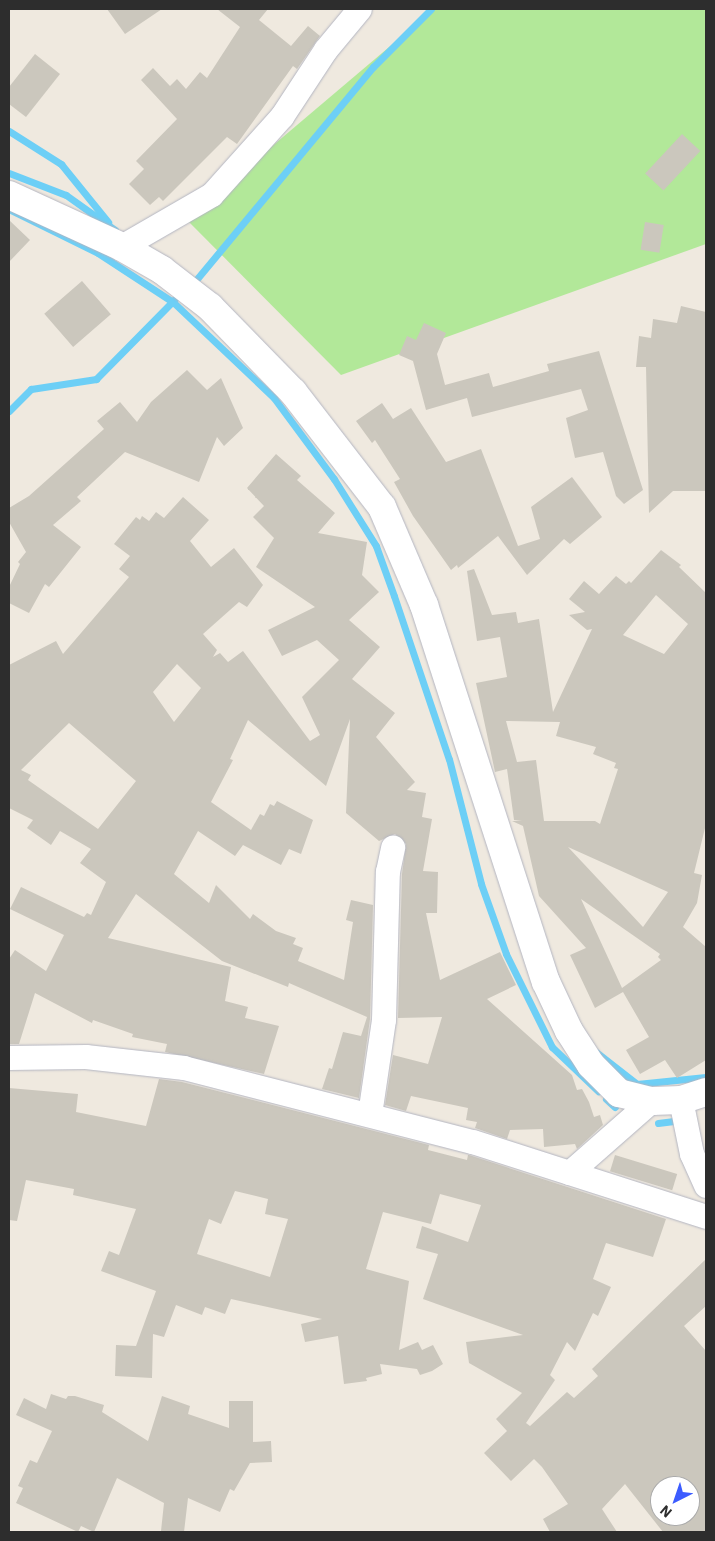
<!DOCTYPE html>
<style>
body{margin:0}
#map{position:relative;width:715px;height:1541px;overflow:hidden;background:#efe9df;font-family:"IBM Plex Sans",sans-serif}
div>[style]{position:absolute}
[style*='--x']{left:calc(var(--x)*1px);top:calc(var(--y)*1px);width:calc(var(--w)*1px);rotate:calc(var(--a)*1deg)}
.green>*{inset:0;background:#b2e899}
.stream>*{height:7px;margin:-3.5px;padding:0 3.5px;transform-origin:3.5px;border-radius:3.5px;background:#6dcff6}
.building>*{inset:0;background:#cbc7bd;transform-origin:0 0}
.roads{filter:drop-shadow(0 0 1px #b3b5c1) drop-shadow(0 0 1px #b3b5c1)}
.minor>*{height:24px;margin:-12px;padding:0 12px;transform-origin:12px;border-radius:12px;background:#fff}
.tertiary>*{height:28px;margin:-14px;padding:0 14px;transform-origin:14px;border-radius:14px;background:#fff}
span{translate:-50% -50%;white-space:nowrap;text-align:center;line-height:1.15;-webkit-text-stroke:4px #fff;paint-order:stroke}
.frame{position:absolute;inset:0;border:10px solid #2d2d2d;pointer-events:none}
.north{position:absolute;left:650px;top:1476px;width:50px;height:50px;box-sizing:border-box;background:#fff;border:1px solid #ababab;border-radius:50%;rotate:221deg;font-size:14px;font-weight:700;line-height:20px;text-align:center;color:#2d2d2d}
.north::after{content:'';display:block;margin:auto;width:18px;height:22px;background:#3c5cff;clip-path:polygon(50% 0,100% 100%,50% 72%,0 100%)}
</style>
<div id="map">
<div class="green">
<i style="clip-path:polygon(434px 9px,706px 9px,706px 244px,341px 375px,186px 219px)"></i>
</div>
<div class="stream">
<i style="--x:9;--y:131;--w:62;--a:32.4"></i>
<i style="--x:61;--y:164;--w:75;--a:51"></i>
<i style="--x:9;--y:173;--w:61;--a:21.1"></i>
<i style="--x:66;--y:195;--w:60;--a:35.5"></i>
<i style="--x:9;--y:209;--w:99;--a:26.3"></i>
<i style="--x:98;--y:253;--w:90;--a:33.2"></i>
<i style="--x:173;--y:302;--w:139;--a:43.5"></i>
<i style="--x:274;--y:398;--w:101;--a:53.5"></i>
<i style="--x:334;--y:479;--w:79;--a:57.9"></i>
<i style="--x:376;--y:546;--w:53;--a:70.2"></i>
<i style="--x:394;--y:596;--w:172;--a:71.4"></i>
<i style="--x:449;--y:759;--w:129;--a:75.6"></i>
<i style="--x:481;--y:884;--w:74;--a:70.3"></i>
<i style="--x:506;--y:954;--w:104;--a:63.7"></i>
<i style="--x:552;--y:1047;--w:64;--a:43.7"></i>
<i style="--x:191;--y:286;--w:285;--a:-50.3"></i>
<i style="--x:373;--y:67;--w:82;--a:-45"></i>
<i style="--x:9;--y:411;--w:31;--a:-45"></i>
<i style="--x:31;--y:389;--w:66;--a:-8.7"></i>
<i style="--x:96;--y:379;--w:112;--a:-45.4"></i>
<i style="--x:596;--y:1052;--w:52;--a:38"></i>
<i style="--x:637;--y:1084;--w:69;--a:-5.8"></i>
<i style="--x:606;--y:1099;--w:12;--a:42"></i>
<i style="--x:658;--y:1123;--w:16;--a:-7"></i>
<i style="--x:674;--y:1121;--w:7;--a:-56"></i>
</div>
<div class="building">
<i style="clip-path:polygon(107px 9px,162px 9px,125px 34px)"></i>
<i style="clip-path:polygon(217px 9px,268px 9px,259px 20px,291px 46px,308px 26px,320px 36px,297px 69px,293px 66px,237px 144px,227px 137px,163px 201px,159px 197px,150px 205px,129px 184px,144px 169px,136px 161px,177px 119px,141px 80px,153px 68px,170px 86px,177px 79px,186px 89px,200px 72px,207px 78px,240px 27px)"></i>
<i style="clip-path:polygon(35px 54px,60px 74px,26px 117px,9px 104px,9px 87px)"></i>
<i style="left:682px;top:134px;width:25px;height:54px;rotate:43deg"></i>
<i style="clip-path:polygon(9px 220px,30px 240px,9px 262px)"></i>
<i style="left:645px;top:222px;width:19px;height:28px;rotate:9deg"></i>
<i style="left:82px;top:281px;width:44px;height:50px;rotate:49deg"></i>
<i style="clip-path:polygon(681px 306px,706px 312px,706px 491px,673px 491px,649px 513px,646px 367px,636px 367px,639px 336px,651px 338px,653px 319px,677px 323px)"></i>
<i style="clip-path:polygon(424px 323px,446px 333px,437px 354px,445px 385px,489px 373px,493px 387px,549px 371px,547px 364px,599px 351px,643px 490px,624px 504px,616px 496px,603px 452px,575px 458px,566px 418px,588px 410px,581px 389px,472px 417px,467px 398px,426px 410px,413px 361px,399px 355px,407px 336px,416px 340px)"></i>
<i style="clip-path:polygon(187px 370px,207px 390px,221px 378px,243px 428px,224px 446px,217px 437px,199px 482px,125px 452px,77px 497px,81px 501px,53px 525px,81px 547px,49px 587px,45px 584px,29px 613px,9px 603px,9px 587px,20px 564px,18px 562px,26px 552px,9px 522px,9px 508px,29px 496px,104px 429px,97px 421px,120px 402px,137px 422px,151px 402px)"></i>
<i style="clip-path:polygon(382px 403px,393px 419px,411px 408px,446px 462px,481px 449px,518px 546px,540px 539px,531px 507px,572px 477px,602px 517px,570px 544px,564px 539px,527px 575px,498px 536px,458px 568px,457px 565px,451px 570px,413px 516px,394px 482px,400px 479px,375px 440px,372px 443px,356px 421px)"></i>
<i style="clip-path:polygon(evenodd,276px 454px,301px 476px,297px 480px,335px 513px,318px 533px,367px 542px,362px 575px,379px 592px,349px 620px,380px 647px,352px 679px,395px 713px,376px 737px,415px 782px,407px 790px,426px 793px,422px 817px,432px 819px,423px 871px,438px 872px,437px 913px,426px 913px,440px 980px,500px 952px,516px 985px,487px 999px,572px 1075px,577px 1090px,582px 1089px,589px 1102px,594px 1117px,600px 1115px,603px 1125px,577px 1149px,575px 1144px,544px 1147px,543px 1129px,510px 1130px,507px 1139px,475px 1128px,477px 1122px,466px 1120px,468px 1108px,411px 1096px,406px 1111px,385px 1105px,393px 1055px,428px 1064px,442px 1017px,398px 1018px,402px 874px,406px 844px,395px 834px,379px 841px,346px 813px,350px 719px,326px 786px,248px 720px,230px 759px,233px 760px,211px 802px,251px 830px,260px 814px,264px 816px,270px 804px,274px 806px,277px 801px,313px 820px,301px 854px,289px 849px,281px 865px,243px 845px,235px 856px,198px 831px,174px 874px,209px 903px,216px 885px,250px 919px,253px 914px,276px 931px,296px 938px,293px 944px,303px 948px,298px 961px,344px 980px,353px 922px,346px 920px,351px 900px,373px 905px,370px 1019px,359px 1098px,322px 1089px,329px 1068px,332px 1069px,343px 1032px,361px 1036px,367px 1017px,289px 983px,288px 987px,222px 961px,136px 894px,108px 938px,231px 967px,225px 1001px,248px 1007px,245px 1018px,279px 1026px,264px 1074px,165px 1052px,167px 1044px,132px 1037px,133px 1034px,93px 1020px,92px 1023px,35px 993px,19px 1044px,9px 1044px,9px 959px,15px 950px,46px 971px,64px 935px,10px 909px,21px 887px,84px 917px,87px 913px,91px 915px,106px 882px,80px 863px,91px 849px,60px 831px,51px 845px,27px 828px,33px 820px,9px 808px,9px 665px,56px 641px,63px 654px,129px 577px,119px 569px,130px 556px,114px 544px,136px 517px,140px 520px,142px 516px,149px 521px,156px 512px,164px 518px,183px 497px,209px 520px,190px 541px,211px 567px,234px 548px,263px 585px,247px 607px,239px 602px,203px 634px,217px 650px,213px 657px,220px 653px,228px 662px,243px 651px,310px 741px,320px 735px,302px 697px,339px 660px,317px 640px,282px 656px,268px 630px,315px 607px,256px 567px,274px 538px,253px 517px,264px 506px,247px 488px,276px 454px,177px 664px,201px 688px,174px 722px,153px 692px,177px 664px,276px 454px,69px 723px,136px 781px,98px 829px,28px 780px,31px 775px,21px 770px,69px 723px)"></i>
<i style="clip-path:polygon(evenodd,661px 550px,681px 565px,679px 567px,706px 593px,706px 824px,694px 873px,702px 875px,697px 903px,683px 927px,706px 947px,706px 1060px,677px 1078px,665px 1060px,640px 1074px,626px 1050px,649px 1037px,623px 992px,595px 1008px,570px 955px,586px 948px,539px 896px,523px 826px,512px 821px,522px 821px,514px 820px,507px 769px,495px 772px,476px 683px,507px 677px,500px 637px,477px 641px,467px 571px,474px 569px,492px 615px,516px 612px,518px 623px,539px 619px,553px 712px,592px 629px,587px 630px,569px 615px,585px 612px,569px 599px,584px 581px,599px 594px,616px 576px,626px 584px,629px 581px,631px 583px,661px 550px,656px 595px,688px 624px,664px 654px,623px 635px,656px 595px,661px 550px,506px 721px,560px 722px,556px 736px,596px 747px,593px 754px,616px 763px,614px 768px,618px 769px,600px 824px,595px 821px,544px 821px,536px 760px,517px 762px,506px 721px,661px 550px,568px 847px,668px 892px,643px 927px,568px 847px,661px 550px,581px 899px,660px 954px,658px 957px,661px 960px,622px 988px,581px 899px)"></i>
<i style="clip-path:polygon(evenodd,159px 1079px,182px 1082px,429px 1145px,428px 1150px,467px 1160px,468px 1155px,469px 1155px,666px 1219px,653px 1257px,606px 1243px,593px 1279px,611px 1287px,598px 1316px,593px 1313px,575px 1351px,567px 1342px,550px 1375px,555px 1380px,526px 1423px,530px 1426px,567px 1392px,574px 1398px,598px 1376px,592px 1369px,706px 1259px,706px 1306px,684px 1326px,706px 1351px,706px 1532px,663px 1532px,625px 1484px,602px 1509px,617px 1532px,550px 1532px,543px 1519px,568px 1504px,542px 1467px,534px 1459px,511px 1481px,484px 1453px,507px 1431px,496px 1419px,522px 1393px,469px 1363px,466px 1342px,523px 1335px,423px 1299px,438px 1254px,416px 1248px,422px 1226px,468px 1242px,481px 1205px,440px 1194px,431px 1224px,383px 1212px,366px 1269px,409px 1281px,399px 1350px,418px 1342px,422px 1350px,433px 1345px,443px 1364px,432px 1371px,420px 1375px,417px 1369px,380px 1364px,382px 1374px,366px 1378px,367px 1381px,344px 1384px,338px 1336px,305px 1342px,301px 1324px,322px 1319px,231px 1299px,225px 1314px,205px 1307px,202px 1315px,176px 1305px,164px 1337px,153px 1334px,152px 1378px,115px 1376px,116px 1345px,136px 1346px,156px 1291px,101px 1271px,109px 1251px,119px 1255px,136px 1209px,73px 1195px,74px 1189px,26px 1180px,17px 1221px,9px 1220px,9px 1088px,78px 1094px,76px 1112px,146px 1126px,159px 1079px,235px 1191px,268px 1199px,265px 1214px,288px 1219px,270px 1277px,197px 1254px,209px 1219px,221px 1224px,235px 1191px,159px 1079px,660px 1486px,690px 1486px,690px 1516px,660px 1516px,660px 1486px)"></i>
<i style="left:615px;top:1155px;width:65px;height:17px;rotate:17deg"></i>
<i style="clip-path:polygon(51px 1394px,66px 1399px,68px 1396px,75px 1396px,104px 1405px,102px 1412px,148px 1441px,162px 1396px,190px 1406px,188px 1414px,229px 1428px,229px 1401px,253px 1401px,253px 1442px,271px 1441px,272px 1462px,250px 1463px,234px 1491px,230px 1489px,220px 1512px,188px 1498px,184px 1532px,161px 1531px,164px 1503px,117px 1478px,94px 1532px,81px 1526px,78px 1532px,16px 1503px,23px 1488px,18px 1486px,30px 1460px,37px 1463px,52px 1431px,16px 1415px,24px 1398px,46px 1409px)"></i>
</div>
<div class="roads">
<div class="minor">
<i style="--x:122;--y:247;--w:104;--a:-30"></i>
<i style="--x:212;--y:195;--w:105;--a:-48.1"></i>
<i style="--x:282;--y:117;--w:80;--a:-56.7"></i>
<i style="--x:326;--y:50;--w:53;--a:-50.3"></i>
<i style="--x:9;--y:1058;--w:77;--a:-0.7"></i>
<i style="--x:86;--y:1057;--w:99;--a:6.4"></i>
<i style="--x:184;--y:1068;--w:298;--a:14.4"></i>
<i style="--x:473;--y:1142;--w:245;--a:17.8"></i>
<i style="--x:681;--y:1100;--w:55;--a:78.5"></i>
<i style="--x:692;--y:1154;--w:35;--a:66"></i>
<i style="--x:370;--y:1115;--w:96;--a:-81.6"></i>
<i style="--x:384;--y:1020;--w:148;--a:-88.5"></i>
<i style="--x:388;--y:872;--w:25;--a:-78"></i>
<i style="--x:570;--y:1173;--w:109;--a:-41.3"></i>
</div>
<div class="tertiary">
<i style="--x:9;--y:195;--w:124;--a:24.7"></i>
<i style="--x:122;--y:247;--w:46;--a:29.9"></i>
<i style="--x:162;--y:270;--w:61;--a:37.6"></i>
<i style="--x:210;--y:307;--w:119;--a:45.7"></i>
<i style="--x:293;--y:392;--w:145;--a:52.3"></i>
<i style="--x:382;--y:507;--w:107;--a:66.8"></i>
<i style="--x:424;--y:605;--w:396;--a:72.1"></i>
<i style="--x:546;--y:982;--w:54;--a:64.9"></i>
<i style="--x:569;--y:1031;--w:40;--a:57.1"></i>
<i style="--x:591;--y:1065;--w:40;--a:45"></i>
<i style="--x:619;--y:1093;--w:34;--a:14"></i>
<i style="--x:652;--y:1101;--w:29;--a:-2"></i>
<i style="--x:681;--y:1100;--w:26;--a:-18"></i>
</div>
</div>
<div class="frame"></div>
<div class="north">N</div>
</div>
